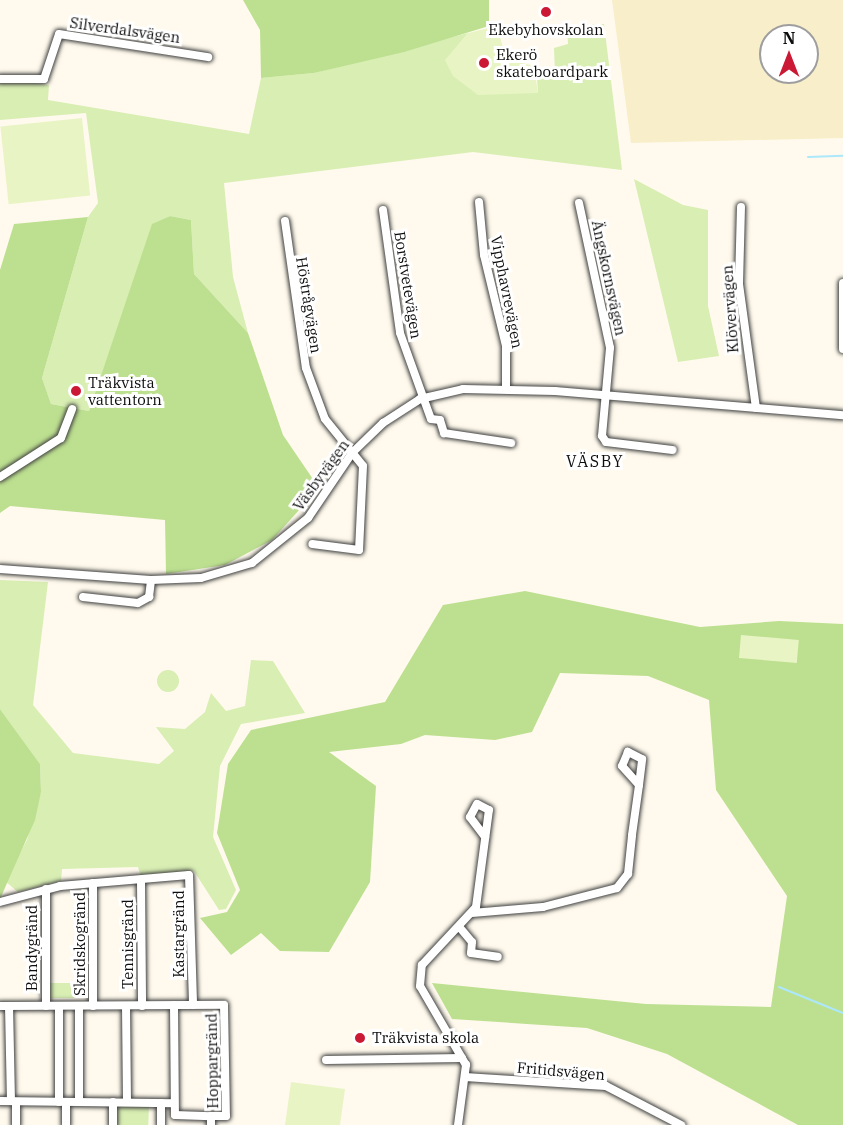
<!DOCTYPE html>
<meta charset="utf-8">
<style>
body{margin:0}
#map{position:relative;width:843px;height:1125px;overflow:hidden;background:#fffaed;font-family:"IBM Plex Serif",serif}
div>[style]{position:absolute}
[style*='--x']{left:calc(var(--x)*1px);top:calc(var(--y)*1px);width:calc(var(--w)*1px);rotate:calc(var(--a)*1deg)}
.farmland>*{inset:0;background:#f8efca}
.green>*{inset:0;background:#d8eeb3;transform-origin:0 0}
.round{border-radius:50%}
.forest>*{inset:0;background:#bde090}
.pitch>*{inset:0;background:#e9f4c5;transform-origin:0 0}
.stream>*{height:2px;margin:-1px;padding:0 1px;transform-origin:1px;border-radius:1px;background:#ace7fc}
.roads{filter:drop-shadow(0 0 2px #404040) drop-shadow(0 0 2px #404040)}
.street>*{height:8px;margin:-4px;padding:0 4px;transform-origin:4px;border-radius:4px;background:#fff}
.dots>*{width:16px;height:16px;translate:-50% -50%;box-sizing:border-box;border:3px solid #fff;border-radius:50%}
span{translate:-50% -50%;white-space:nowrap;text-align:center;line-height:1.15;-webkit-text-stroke:6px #fff;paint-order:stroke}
.street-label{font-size:15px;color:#0d0d0d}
.poi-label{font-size:15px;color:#0d0d0d}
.left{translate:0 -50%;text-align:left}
.neighbourhood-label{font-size:16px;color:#0d0d0d;letter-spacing:1.5px}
.north{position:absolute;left:759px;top:24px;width:60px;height:60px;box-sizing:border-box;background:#fff;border:2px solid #9e9e9e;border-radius:50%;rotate:0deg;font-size:16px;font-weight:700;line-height:24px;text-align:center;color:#0d0d0d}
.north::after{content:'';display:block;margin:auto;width:21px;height:27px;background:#cb1834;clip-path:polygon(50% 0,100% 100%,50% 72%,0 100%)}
</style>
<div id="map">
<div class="farmland">
<i style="clip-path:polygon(evenodd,612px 0,843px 0,843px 138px,631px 143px,612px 0,771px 36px,807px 36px,807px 72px,771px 72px,771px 36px)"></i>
</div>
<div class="green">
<i style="clip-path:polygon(604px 24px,622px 170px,473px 152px,224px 183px,233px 277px,248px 333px,194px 274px,191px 220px,170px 216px,153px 224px,89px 411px,51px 404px,42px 378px,88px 217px,98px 203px,86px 113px,0 120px,0 79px,49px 85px,48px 100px,249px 134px,261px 78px,314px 73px,468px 33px,446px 60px,538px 93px,537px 78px,555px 73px,554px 48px,568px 44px,567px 25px)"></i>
<i style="clip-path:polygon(634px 179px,683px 205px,708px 210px,708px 306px,719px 356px,678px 362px)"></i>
<i style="clip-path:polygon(0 580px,48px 582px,33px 705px,73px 753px,159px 764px,174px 751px,156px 727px,185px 729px,205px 712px,211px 693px,226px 711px,245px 706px,251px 660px,273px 661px,305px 713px,241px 724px,220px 766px,213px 837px,236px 890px,226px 909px,219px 910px,194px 871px,141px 877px,138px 867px,62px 869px,61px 881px,18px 892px,5px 881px,27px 840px,41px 792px,40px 764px,0 709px)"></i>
<i class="round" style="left:157px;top:670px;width:22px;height:22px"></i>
<i style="left:77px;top:983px;width:15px;height:28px;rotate:90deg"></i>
<i style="left:112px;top:1104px;width:37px;height:21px;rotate:2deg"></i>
</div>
<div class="forest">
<i style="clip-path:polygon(243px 0,489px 0,489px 26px,404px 52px,314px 73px,261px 78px,260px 30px)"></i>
<i style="clip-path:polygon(170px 216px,191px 220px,194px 274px,248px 333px,283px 435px,319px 488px,272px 540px,225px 565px,166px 574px,165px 520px,10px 506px,0 513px,0 270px,14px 224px,88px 217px,42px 378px,51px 404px,89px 411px,152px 224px)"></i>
<i style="clip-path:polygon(525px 591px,700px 627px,779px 621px,843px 624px,843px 1125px,798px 1125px,667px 1054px,587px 1028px,452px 1019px,432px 983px,646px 1004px,771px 1007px,787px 896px,716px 790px,709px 700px,648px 676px,560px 673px,532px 732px,495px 740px,425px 735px,401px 744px,329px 752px,376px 786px,370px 882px,329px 952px,280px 951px,261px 933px,231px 955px,200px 918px,227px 912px,240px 890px,217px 833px,228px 764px,251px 730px,385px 702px,443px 605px)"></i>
<i style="clip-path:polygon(0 709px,40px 764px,41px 792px,35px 820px,0 899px)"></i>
</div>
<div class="pitch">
<i style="clip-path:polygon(497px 26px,506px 59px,534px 66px,538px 93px,478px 95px,453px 76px,445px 60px,468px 33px)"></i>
<i style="left:82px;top:118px;width:78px;height:82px;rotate:84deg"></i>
<i style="left:741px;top:635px;width:58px;height:23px;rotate:5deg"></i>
<i style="clip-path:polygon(291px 1082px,345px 1089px,340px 1125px,285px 1125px)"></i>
</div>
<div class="stream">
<i style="--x:808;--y:157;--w:35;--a:-2"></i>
<i style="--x:779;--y:987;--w:69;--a:22.1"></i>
</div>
<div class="roads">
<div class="street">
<i style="--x:0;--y:79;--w:44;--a:0"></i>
<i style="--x:44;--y:79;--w:47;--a:-71.6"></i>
<i style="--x:59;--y:34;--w:151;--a:8.8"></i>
<i style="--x:479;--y:202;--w:53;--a:84.6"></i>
<i style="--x:484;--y:255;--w:94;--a:76.4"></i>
<i style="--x:506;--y:346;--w:42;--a:90"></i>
<i style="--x:579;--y:203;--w:148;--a:77.9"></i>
<i style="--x:610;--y:348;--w:88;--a:95.2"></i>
<i style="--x:602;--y:436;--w:7;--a:56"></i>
<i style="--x:606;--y:442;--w:67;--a:6.8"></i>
<i style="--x:741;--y:207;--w:77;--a:91.5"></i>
<i style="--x:739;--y:284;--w:125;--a:82.2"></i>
<i style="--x:383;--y:210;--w:124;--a:82.1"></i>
<i style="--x:400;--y:333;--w:91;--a:70.2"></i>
<i style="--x:431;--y:419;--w:9;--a:6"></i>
<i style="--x:440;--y:420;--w:14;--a:73"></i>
<i style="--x:444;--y:433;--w:68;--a:8.5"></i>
<i style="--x:285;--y:221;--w:148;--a:81.9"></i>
<i style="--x:306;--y:368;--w:54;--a:69.6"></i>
<i style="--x:325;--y:419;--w:60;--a:51"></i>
<i style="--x:363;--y:466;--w:84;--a:92.7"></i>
<i style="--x:359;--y:550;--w:47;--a:-172.7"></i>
<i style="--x:843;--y:283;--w:66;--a:90"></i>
<i style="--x:0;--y:477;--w:72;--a:-32.6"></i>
<i style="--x:61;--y:438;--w:31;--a:-69"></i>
<i style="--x:0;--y:569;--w:151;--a:4.2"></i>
<i style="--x:151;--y:580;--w:50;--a:-2.3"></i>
<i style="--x:201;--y:578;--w:53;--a:-16.4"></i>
<i style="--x:252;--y:563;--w:72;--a:-38.8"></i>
<i style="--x:308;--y:518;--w:78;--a:-55.9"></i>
<i style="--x:352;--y:453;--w:43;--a:-44.1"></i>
<i style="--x:383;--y:423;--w:44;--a:-33"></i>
<i style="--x:420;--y:399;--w:44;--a:-13.1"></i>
<i style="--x:463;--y:389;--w:92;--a:1.2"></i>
<i style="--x:555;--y:391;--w:289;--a:4.8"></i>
<i style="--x:83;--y:597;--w:55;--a:6.2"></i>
<i style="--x:138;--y:603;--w:13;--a:-29"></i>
<i style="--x:149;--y:597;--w:17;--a:-83"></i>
<i style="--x:141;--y:882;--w:124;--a:89.5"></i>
<i style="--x:93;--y:883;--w:123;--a:90"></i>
<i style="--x:46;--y:889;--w:117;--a:90"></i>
<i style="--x:0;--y:902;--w:62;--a:-14.9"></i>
<i style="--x:60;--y:886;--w:129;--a:-4.9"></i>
<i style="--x:189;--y:875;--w:130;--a:88.2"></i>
<i style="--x:472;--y:913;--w:71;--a:-4.8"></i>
<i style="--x:543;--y:907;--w:76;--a:-14.4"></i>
<i style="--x:617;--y:888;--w:18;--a:-52"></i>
<i style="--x:628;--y:874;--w:39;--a:-84"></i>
<i style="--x:632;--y:835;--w:50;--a:-82"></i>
<i style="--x:639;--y:785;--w:26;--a:-83"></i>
<i style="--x:642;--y:759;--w:16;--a:-153"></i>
<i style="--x:628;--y:752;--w:15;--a:113"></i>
<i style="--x:622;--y:766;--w:25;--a:48"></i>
<i style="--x:461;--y:929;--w:17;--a:50"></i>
<i style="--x:472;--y:942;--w:11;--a:95"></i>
<i style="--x:471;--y:953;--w:27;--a:8"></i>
<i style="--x:174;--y:1005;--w:110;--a:89.5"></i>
<i style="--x:175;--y:1115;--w:36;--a:2"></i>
<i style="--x:0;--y:1006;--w:9;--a:0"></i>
<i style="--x:9;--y:1006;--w:95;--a:88.8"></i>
<i style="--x:9;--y:1006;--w:215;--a:-0.3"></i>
<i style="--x:224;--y:1005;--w:111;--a:89"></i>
<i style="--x:226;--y:1116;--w:15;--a:180"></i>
<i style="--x:211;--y:1116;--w:9;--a:90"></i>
<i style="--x:79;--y:1006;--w:96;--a:90"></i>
<i style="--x:126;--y:1006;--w:96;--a:89.4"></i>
<i style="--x:326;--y:1060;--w:136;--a:-0.8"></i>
<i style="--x:465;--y:1077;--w:141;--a:3.7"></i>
<i style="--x:606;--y:1086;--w:85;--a:27.5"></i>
<i style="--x:0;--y:1101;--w:174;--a:0.7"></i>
<i style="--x:16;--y:1102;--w:23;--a:90"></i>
<i style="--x:59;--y:1102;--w:96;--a:-90"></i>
<i style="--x:113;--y:1102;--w:23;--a:90"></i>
<i style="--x:161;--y:1103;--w:22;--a:90"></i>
<i style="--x:66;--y:1125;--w:23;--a:-90"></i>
<i style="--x:458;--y:1125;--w:61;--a:-82.4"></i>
<i style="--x:466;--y:1065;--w:91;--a:-120.2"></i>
<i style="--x:420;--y:986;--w:21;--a:-85"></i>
<i style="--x:422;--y:965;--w:79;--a:-47"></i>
<i style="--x:476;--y:907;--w:98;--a:-82.4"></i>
<i style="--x:489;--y:810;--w:13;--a:-153"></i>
<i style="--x:477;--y:804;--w:15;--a:118"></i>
<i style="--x:470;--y:817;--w:25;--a:53"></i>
</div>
</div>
<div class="dots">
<i style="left:546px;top:12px;background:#cb1834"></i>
<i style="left:484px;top:63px;background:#cb1834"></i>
<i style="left:76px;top:391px;background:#cb1834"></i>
<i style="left:360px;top:1038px;background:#cb1834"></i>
</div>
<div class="street-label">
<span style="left:125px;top:30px;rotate:8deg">Silverdalsvägen</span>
<span style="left:609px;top:278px;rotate:78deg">Ängskornsvägen</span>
<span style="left:408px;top:285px;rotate:81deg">Borstvetevägen</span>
<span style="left:507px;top:292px;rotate:79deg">Vipphavrevägen</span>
<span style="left:309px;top:305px;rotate:81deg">Höstrågvägen</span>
<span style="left:730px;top:309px;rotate:-94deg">Klövervägen</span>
<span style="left:321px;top:475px;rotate:-54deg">Väsbyvägen</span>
<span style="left:179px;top:934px;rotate:-90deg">Kastargränd</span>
<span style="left:80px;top:944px;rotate:-90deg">Skridskogränd</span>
<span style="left:128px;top:944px;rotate:-90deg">Tennisgränd</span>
<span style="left:32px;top:948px;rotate:-90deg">Bandygränd</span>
<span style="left:212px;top:1061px;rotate:-91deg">Hoppargränd</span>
<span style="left:561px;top:1071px;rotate:5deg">Fritidsvägen</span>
</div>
<div class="poi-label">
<span style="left:546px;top:30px">Ekebyhovskolan</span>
<span class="left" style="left:496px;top:63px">Ekerö<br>skateboardpark</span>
<span class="left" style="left:88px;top:391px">Träkvista<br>vattentorn</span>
<span class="left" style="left:372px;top:1038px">Träkvista skola</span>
</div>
<div class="neighbourhood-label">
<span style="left:595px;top:461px">VÄSBY</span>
</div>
<div class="north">N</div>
</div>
